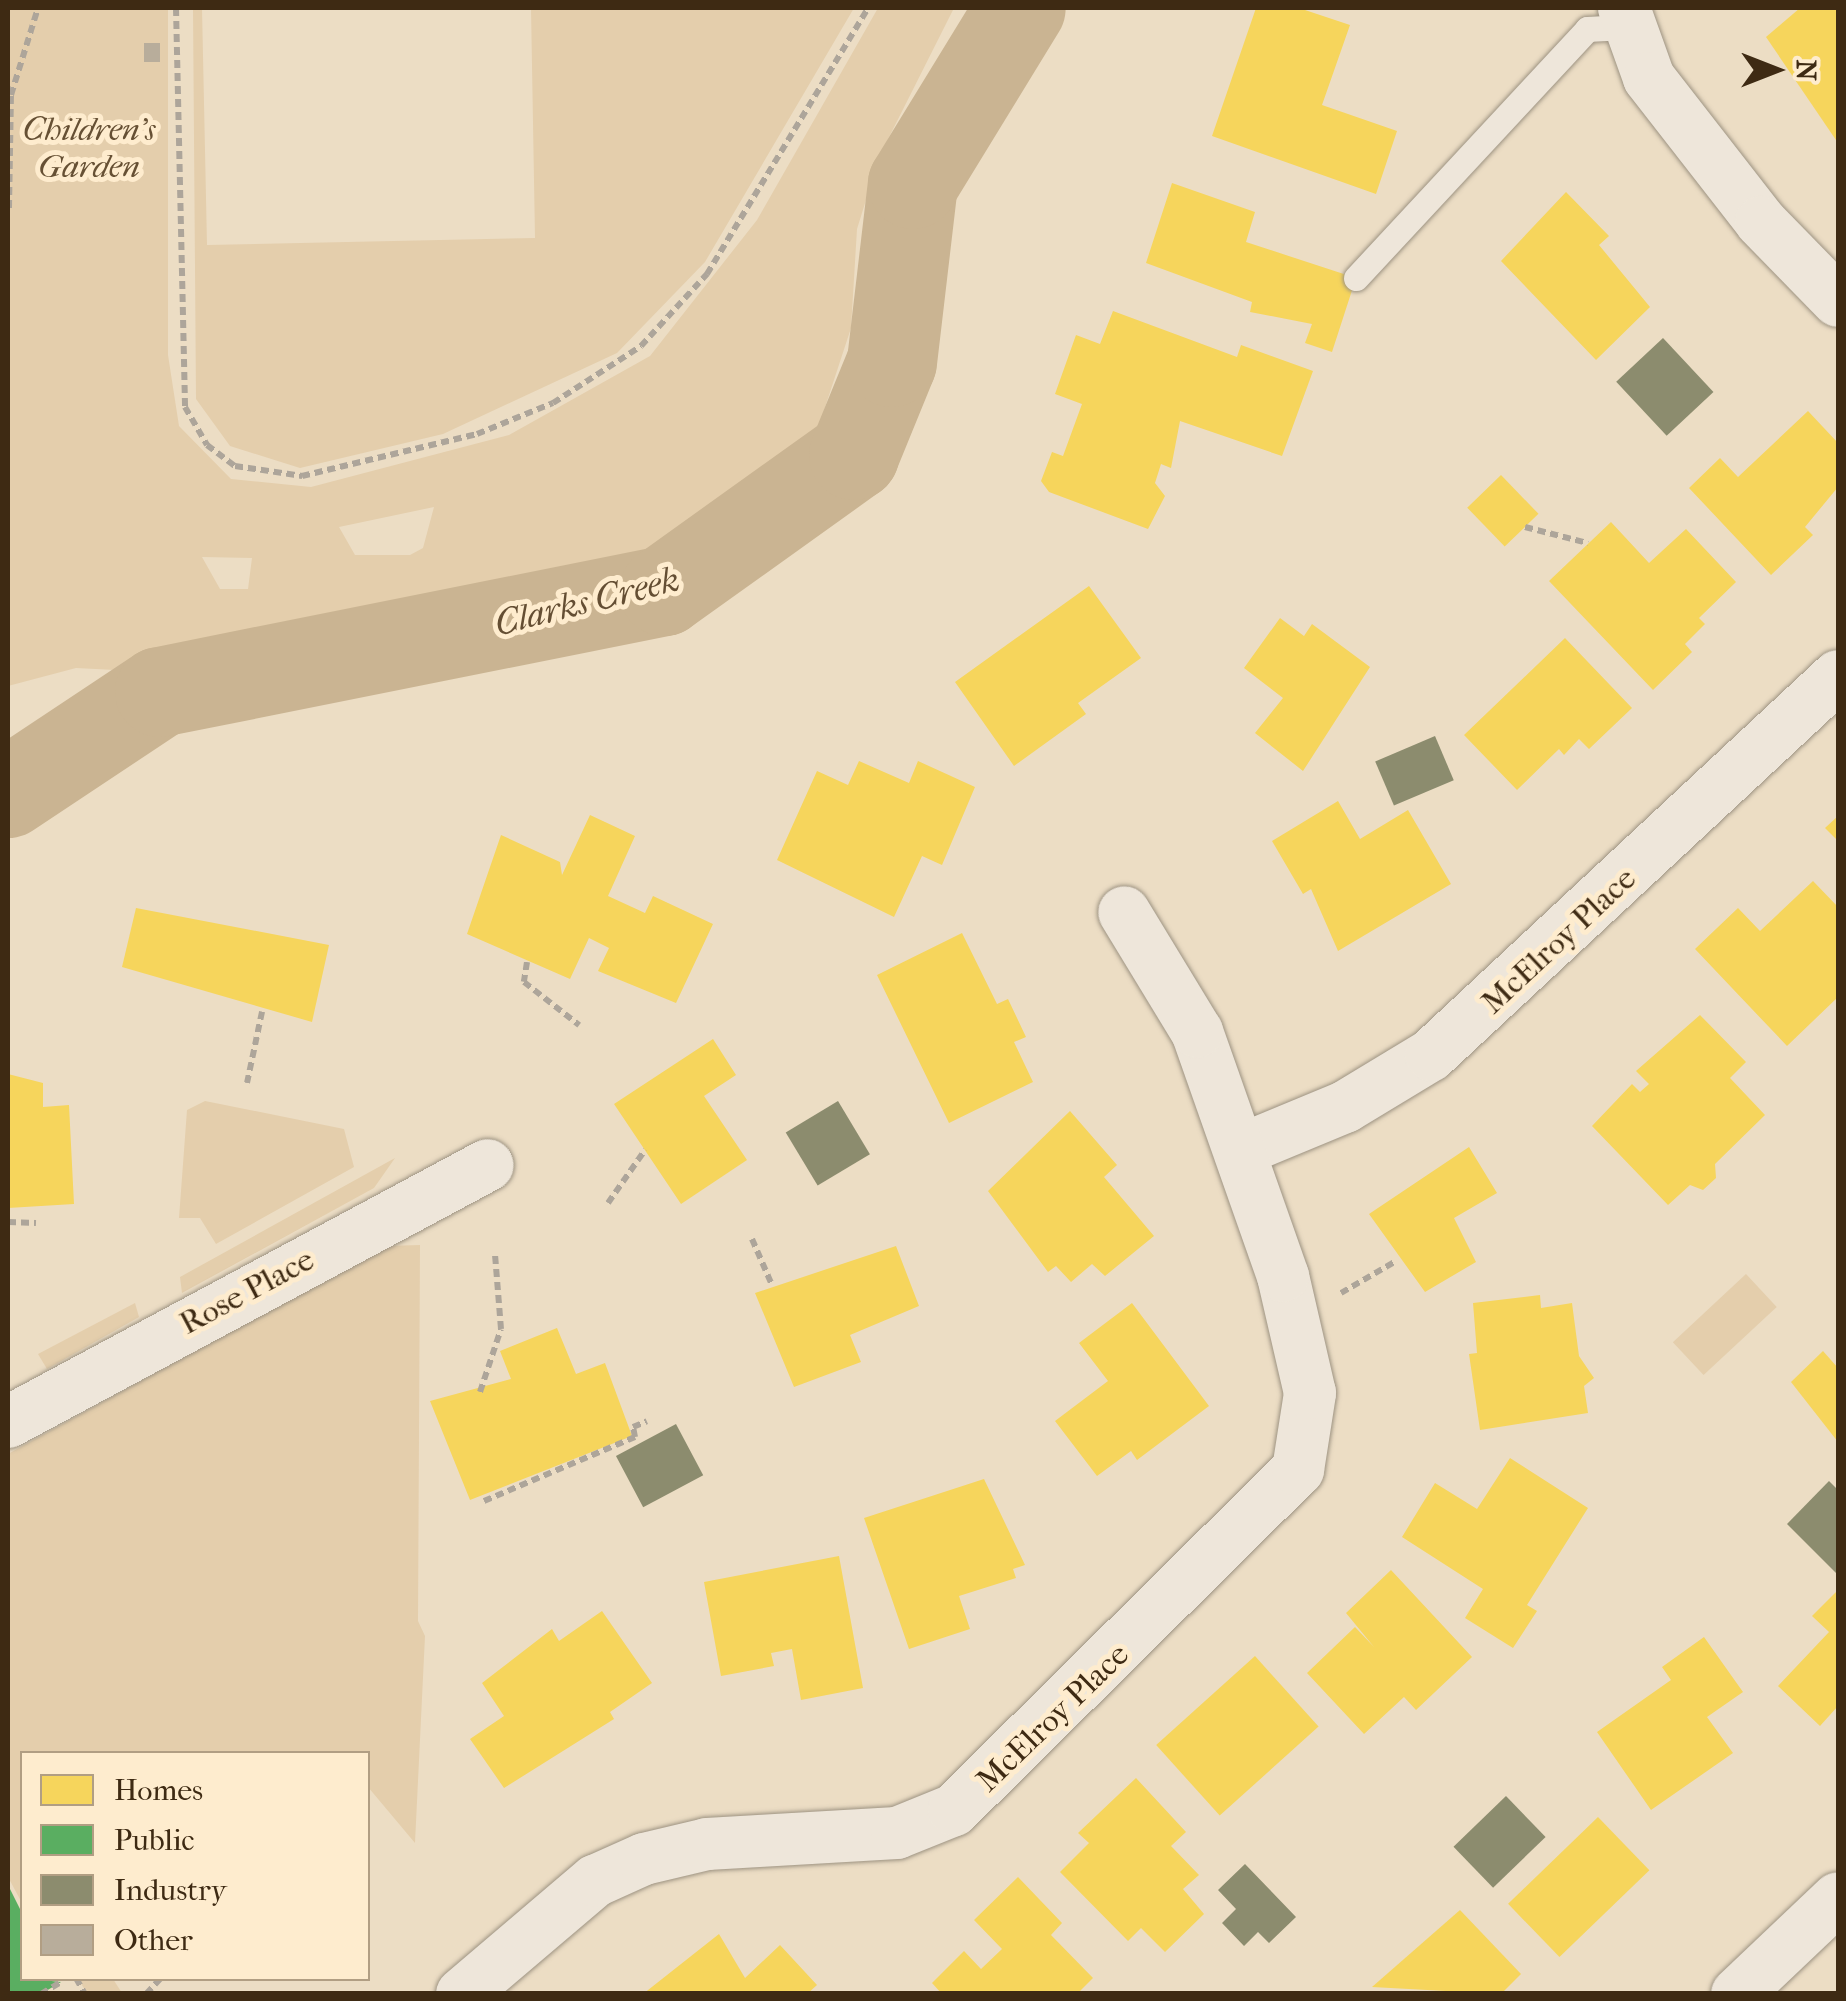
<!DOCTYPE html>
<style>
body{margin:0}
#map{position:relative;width:1846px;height:2001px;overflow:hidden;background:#ecddc4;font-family:"IM FELL French Canon",serif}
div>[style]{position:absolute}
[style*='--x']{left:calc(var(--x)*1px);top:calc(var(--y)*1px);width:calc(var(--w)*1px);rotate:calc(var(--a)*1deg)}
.green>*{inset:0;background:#e4ceac;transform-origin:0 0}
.homes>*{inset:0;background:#f6d55c;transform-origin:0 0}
.public>*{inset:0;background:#5aae61}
.industry>*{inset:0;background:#8c8c6e;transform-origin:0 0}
.river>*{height:90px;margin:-45px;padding:0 45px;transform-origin:45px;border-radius:45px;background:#cab492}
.building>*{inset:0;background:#b8ad9b;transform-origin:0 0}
.path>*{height:6px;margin-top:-3px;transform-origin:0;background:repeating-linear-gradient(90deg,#ada59a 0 8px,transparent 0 13px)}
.roads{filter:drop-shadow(0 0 2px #9d9382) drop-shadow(0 0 2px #9d9382)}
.lane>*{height:25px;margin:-12.5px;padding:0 12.5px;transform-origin:12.5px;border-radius:12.5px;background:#eee6da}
.street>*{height:52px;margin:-26px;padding:0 26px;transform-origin:26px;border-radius:26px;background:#eee6da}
span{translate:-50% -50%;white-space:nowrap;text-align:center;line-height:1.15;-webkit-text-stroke:10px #feecce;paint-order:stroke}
.park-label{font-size:32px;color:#665034;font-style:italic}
.street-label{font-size:32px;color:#3e2a13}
.water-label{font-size:35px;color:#644e33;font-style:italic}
.frame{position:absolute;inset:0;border:10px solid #3e2a13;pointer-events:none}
.legend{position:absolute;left:20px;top:1751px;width:350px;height:230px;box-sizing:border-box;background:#feecce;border:2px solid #b19e83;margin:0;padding:12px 18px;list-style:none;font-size:30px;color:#3e2a13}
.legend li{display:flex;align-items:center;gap:20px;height:50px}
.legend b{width:50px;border:2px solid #b19e83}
.north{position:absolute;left:1726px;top:20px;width:100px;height:100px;-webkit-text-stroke:8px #feecce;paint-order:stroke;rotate:90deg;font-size:28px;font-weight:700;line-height:40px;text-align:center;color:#3e2a13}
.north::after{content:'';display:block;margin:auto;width:35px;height:45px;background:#3e2a13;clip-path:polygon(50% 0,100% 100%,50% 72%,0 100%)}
</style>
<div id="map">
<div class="green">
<i style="clip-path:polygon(evenodd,8px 8px,168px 8px,168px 355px,179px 426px,231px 479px,311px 487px,509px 435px,650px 356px,757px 220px,878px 8px,954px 8px,880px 155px,857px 229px,851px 328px,813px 444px,744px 498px,646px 560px,154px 672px,76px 668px,8px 686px,8px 8px,434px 507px,423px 548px,410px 555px,355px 555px,339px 527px,434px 507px,8px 8px,202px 557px,252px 558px,248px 589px,220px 589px,202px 557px)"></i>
<i style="clip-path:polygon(193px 8px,202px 8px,207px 245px,535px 238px,531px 8px,854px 8px,705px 262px,617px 353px,443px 434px,300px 468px,230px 446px,196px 399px)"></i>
<i style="clip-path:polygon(205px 1101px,344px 1129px,354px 1167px,216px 1244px,200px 1218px,179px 1218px,187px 1110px)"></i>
<i style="clip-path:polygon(395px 1158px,374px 1188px,182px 1293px,180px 1277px)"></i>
<i style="clip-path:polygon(420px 1245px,418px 1621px,425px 1636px,415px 1843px,368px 1787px,368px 1754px,22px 1754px,22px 1903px,8px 1877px,8px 1454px,387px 1246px)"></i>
<i style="left:1746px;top:1274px;width:45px;height:100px;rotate:47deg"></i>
<i style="clip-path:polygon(135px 1303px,139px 1317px,47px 1369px,38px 1354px)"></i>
<i style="clip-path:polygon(78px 1979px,113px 1979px,122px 1993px,87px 1993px)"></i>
</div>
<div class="homes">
<i style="clip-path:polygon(1256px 8px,1299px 8px,1350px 25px,1322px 105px,1397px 131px,1376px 194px,1212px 136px)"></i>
<i style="clip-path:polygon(1800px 8px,1838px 9px,1838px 143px,1766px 37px)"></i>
<i style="clip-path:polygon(1172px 183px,1255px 212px,1246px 242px,1356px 278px,1332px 352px,1305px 343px,1312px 324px,1250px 312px,1252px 302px,1146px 263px)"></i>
<i style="clip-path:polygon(1566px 192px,1609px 236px,1599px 245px,1650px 307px,1596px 360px,1501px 261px)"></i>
<i style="clip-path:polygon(1113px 311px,1237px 357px,1241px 345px,1313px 371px,1282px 456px,1180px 421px,1171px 468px,1161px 464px,1155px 483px,1165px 496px,1148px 529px,1049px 492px,1041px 481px,1052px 452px,1063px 456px,1082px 404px,1055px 394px,1076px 335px,1100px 344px)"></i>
<i style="clip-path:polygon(1808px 411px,1838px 443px,1838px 487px,1805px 527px,1813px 535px,1771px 575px,1689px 488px,1720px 458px,1738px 477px)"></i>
<i style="left:1501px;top:475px;width:54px;height:47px;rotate:46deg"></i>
<i style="clip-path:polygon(1611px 522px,1649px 563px,1686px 529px,1736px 582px,1699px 618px,1705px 624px,1685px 644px,1692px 652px,1653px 690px,1549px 581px)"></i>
<i style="clip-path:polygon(1089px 586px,1141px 658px,1078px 703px,1086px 714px,1014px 766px,955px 682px)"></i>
<i style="clip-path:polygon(1280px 618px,1304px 636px,1312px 624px,1370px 667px,1303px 771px,1255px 733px,1283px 698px,1244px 668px)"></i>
<i style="clip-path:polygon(1565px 638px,1632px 708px,1589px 749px,1579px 739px,1564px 755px,1559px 749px,1517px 790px,1464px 735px)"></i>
<i style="clip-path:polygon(859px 761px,909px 783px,918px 761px,975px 787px,942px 865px,922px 856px,894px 917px,777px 860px,817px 771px,848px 785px)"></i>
<i style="clip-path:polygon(1338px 801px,1360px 839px,1408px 810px,1451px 884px,1338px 951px,1311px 889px,1303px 894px,1272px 841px)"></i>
<i style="clip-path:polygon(590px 815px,635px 836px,608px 896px,645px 913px,653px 896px,713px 924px,676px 1003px,598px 971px,609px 948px,589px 938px,570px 979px,467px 934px,501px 835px,560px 862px,562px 875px)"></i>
<i style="clip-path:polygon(1838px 816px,1838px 841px,1825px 828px)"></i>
<i style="clip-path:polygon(1813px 881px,1838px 907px,1838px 997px,1787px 1046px,1695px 949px,1738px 908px,1760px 931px)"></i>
<i style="clip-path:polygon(136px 908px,329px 945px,312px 1022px,122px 967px)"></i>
<i style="clip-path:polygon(962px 933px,997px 1004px,1008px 999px,1026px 1037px,1014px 1042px,1033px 1082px,949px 1123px,877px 975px)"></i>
<i style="clip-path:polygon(1700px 1015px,1746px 1062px,1730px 1078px,1765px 1115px,1715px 1164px,1716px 1178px,1703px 1190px,1690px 1185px,1668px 1205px,1592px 1126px,1632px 1084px,1640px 1092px,1649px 1084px,1636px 1071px)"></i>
<i style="clip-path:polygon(713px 1039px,736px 1075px,704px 1096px,747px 1160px,681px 1204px,614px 1104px)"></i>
<i style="clip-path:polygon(8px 1074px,43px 1083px,43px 1107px,69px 1105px,74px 1204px,8px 1208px)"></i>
<i style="clip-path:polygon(1070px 1111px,1117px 1165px,1104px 1177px,1154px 1236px,1105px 1276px,1092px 1264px,1071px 1282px,1056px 1266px,1048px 1272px,988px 1191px)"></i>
<i style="clip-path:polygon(1469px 1147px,1497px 1193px,1454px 1218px,1476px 1262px,1425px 1292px,1369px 1214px)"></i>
<i style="clip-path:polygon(896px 1246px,919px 1306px,850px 1335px,861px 1362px,794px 1387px,755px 1293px)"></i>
<i style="clip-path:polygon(1540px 1295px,1541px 1308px,1572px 1303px,1579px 1356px,1594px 1378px,1584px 1386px,1588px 1413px,1480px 1430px,1469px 1354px,1477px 1353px,1473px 1303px)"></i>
<i style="clip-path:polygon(1132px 1303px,1209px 1406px,1137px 1460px,1131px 1451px,1097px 1476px,1055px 1421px,1108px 1381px,1079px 1343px)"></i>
<i style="clip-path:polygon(557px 1328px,576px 1374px,605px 1363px,632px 1436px,470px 1500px,430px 1401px,511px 1379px,500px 1351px)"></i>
<i style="clip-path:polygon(1823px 1351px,1838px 1368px,1838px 1442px,1791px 1382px)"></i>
<i style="clip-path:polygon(1510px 1458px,1588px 1508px,1527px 1605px,1537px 1611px,1513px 1648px,1465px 1618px,1483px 1589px,1402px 1537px,1435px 1483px,1477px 1509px)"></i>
<i style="clip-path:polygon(984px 1479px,1025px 1565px,1013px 1569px,1016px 1578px,959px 1596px,970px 1629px,909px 1649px,864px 1518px)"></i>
<i style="clip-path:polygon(839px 1556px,863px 1688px,801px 1700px,792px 1649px,771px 1653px,774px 1666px,721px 1676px,704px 1582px)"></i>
<i style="clip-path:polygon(1391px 1570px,1472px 1657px,1416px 1710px,1404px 1697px,1364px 1734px,1307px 1673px,1355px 1627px,1374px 1647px,1346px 1613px)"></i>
<i style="clip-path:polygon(1838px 1590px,1838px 1706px,1820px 1726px,1778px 1686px,1829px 1632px,1812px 1616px)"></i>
<i style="clip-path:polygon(602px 1611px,652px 1683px,610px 1712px,614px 1719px,504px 1788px,470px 1739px,504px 1716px,482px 1683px,552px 1629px,559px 1641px)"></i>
<i style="clip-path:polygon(1704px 1637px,1743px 1692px,1707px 1717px,1733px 1753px,1651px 1810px,1597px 1732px,1671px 1680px,1662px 1667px)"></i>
<i style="left:1255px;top:1656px;width:95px;height:133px;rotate:48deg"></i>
<i style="clip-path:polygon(1136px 1778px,1186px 1832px,1171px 1846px,1199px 1875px,1183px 1889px,1204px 1914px,1165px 1952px,1141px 1928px,1128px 1941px,1060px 1872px,1089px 1843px,1078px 1833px)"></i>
<i style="left:1598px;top:1817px;width:74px;height:125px;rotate:46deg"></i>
<i style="clip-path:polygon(1018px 1877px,1062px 1923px,1051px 1935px,1093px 1978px,1077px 1994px,942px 1994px,932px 1983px,964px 1951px,981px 1969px,1002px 1949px,974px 1920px)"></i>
<i style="clip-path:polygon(1460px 1910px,1521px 1974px,1501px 1994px,1372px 1987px)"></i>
<i style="clip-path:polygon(719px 1934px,745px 1978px,780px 1945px,817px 1985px,807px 1994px,643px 1994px)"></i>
</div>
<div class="public">
<i style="clip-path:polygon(8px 1885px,22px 1913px,22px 1978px,61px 1982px,41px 1994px,8px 1994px)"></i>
</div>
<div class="industry">
<i style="left:1663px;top:338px;width:74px;height:64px;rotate:47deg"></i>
<i style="left:1435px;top:736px;width:48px;height:65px;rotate:67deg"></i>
<i style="left:838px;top:1101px;width:62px;height:61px;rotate:59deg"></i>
<i style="left:676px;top:1424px;width:58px;height:68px;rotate:62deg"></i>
<i style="clip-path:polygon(1829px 1481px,1838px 1490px,1838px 1575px,1787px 1524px)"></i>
<i style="left:1506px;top:1796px;width:57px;height:73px;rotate:46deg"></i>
<i style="clip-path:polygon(1245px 1864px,1296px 1917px,1269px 1943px,1258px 1932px,1244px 1946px,1222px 1923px,1236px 1909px,1218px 1890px)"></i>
</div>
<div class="river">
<i style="--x:8;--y:793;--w:182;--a:-33.6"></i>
<i style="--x:160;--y:692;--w:514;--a:-11.33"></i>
<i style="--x:664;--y:591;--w:234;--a:-35.6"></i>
<i style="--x:854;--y:455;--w:100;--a:-67.8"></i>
<i style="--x:892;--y:362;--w:179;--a:-83.3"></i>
<i style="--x:913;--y:184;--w:206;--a:-58.5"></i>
</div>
<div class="building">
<i style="left:144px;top:43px;width:16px;height:19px"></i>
</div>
<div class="path">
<i style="--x:176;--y:8;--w:399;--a:88.7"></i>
<i style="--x:185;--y:407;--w:44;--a:59.9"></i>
<i style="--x:207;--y:445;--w:35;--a:37"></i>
<i style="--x:235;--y:466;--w:68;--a:8.5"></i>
<i style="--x:302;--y:476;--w:180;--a:-13.5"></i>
<i style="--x:477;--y:434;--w:82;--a:-22.2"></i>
<i style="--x:553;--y:403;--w:105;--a:-32.9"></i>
<i style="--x:641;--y:346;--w:98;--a:-47.5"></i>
<i style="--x:707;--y:274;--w:311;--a:-58.8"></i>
<i style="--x:9;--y:208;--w:113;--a:-89"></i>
<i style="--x:11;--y:95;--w:91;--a:-72.8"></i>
<i style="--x:1525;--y:527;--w:65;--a:14.3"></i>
<i style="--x:527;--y:962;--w:20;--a:99"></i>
<i style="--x:524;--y:982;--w:70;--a:38"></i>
<i style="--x:247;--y:1083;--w:73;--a:-78.1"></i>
<i style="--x:608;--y:1203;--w:65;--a:-55.1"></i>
<i style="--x:8;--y:1222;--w:28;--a:2"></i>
<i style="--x:752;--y:1239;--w:50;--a:66.5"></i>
<i style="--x:1341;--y:1293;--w:64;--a:-30.2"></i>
<i style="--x:480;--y:1392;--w:66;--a:-71.6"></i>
<i style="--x:501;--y:1329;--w:75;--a:-94.6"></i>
<i style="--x:484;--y:1501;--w:164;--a:-23"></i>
<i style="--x:635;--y:1437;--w:10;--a:-101"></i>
<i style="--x:633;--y:1427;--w:15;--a:-23"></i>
<i style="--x:76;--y:1978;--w:18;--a:61"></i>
<i style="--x:41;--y:1994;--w:23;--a:-31"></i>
<i style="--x:146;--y:1994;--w:22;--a:-47"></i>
</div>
<div class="roads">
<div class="lane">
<i style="--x:1356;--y:278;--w:340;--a:-47.1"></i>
<i style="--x:1587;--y:29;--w:38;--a:-3"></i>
</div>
<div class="street">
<i style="--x:1624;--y:8;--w:74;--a:70.3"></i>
<i style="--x:1649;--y:78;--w:182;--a:52.1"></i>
<i style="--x:1761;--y:222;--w:110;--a:45.7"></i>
<i style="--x:1241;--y:1150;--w:113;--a:-22.5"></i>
<i style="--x:1345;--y:1107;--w:100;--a:-31.2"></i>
<i style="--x:1431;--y:1055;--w:556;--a:-42.96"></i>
<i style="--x:8;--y:1422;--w:544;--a:-28.17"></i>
<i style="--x:462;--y:1994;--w:175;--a:-40.4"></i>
<i style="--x:595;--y:1881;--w:54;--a:-24.2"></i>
<i style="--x:644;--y:1859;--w:65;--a:-13.4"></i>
<i style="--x:707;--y:1844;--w:190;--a:-3.3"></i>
<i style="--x:897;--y:1833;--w:61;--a:-22"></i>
<i style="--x:954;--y:1810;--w:484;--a:-44.7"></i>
<i style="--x:1298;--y:1470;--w:78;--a:-81.1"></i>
<i style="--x:1310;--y:1393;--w:120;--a:-103"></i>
<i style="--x:1283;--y:1276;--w:259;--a:-109.4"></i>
<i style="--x:1197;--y:1032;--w:140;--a:-121.3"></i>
<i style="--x:1737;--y:1994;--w:139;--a:-43.5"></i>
</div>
</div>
<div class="park-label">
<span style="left:89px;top:149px">Children's<br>Garden</span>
</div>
<div class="street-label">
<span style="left:1559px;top:941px;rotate:-43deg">McElroy Place</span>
<span style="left:247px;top:1292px;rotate:-28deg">Rose Place</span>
<span style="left:1053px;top:1718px;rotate:-44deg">McElroy Place</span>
</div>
<div class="water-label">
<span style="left:587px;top:602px;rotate:-14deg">Clarks Creek</span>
</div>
<div class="frame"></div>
<ul class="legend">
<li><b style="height:28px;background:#f6d55c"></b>Homes</li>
<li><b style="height:28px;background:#5aae61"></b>Public</li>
<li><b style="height:28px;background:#8c8c6e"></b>Industry</li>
<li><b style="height:28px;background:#b8ad9b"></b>Other</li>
</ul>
<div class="north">N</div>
</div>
